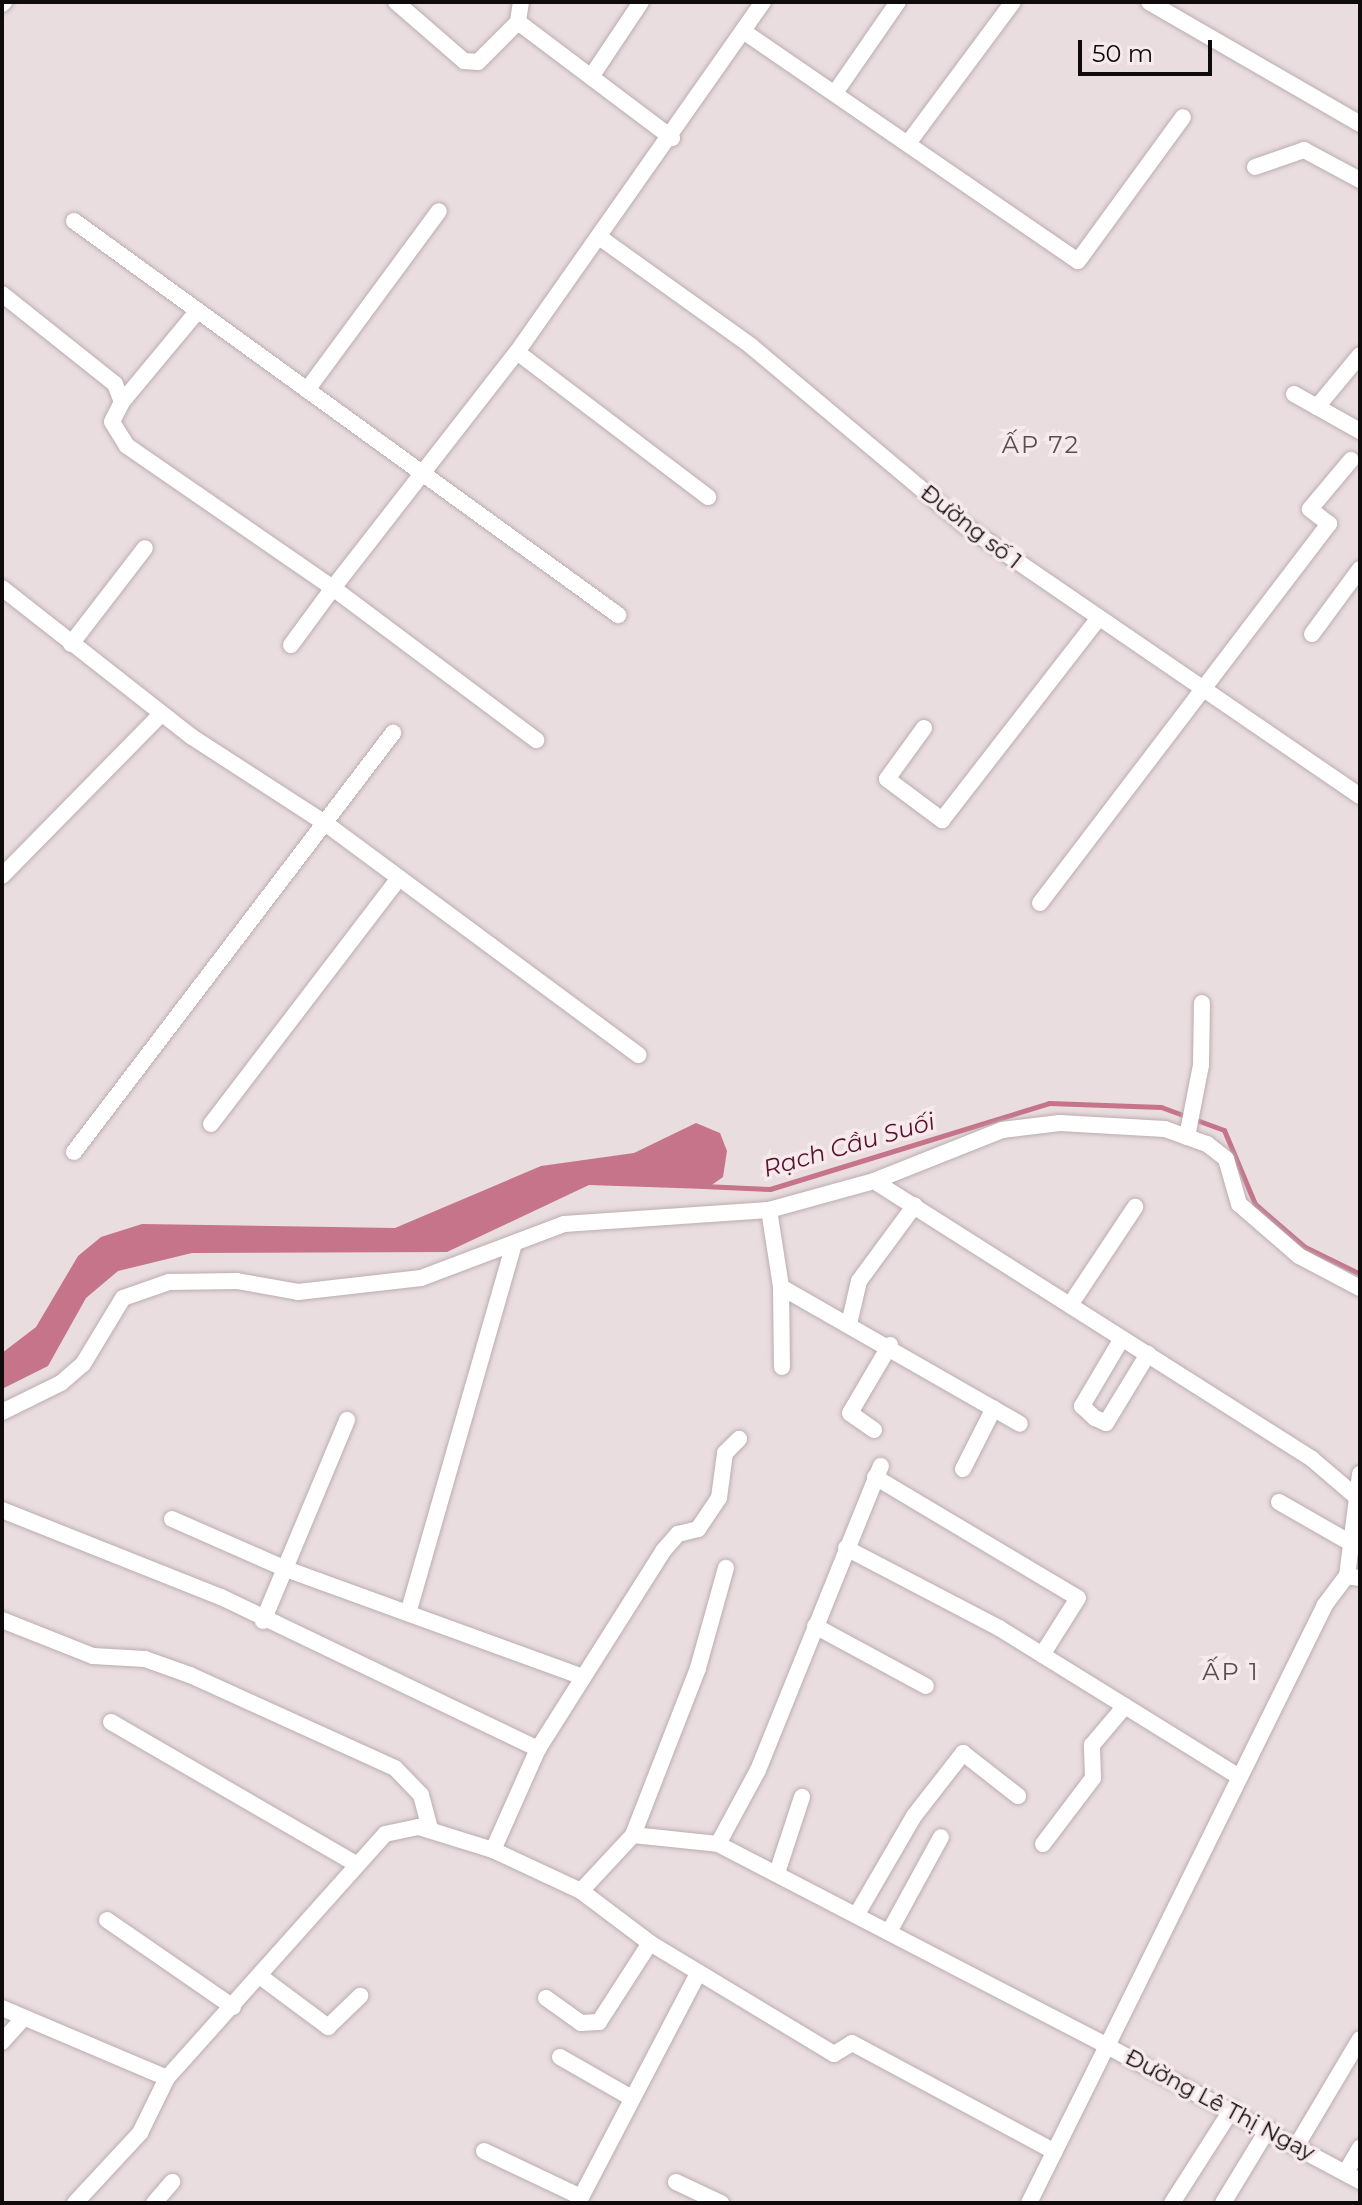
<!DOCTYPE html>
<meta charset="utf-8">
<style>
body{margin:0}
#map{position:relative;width:1362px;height:2205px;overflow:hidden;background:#eadddf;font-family:Montserrat,sans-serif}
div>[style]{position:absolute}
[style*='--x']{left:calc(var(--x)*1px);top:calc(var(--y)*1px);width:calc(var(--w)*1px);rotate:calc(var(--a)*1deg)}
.water>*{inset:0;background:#c5748a}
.stream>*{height:5px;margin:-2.5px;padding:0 2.5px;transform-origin:2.5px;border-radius:2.5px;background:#c5748a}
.roads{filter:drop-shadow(0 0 2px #baadb0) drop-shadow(0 0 2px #baadb0)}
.minor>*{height:16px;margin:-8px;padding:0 8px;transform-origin:8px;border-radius:8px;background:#fff}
span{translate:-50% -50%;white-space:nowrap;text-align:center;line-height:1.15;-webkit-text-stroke:7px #f7eaed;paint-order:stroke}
.street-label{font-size:22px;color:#0f0b0c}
.neighbourhood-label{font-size:24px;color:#584d50;letter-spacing:2px}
.water-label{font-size:24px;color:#5a102d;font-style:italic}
.frame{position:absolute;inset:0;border:4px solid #0f0b0c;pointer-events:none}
.scale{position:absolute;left:1078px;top:40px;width:134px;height:36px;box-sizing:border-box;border:4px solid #0f0b0c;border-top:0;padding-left:10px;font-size:24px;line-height:28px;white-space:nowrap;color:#0f0b0c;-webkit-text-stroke:6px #f7eaed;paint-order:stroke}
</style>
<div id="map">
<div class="water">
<i style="clip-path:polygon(696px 1123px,720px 1133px,727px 1151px,723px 1177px,706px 1189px,589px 1185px,447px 1252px,192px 1253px,118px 1271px,86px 1298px,48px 1366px,2px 1389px,2px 1353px,36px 1327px,78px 1256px,101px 1237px,142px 1224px,395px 1228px,541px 1166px,634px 1153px)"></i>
</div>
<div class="stream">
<i style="--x:703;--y:1186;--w:67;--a:2.6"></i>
<i style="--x:770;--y:1189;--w:292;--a:-17.1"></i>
<i style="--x:1049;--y:1103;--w:112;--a:2"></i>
<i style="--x:1161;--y:1107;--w:67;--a:20.1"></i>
<i style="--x:1224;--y:1130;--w:80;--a:67.3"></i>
<i style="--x:1255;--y:1204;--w:66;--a:40.7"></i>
<i style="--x:1305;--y:1247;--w:61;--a:26.1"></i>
</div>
<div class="roads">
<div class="minor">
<i style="--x:396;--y:2;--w:90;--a:40.9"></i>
<i style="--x:464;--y:61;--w:14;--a:4"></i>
<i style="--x:478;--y:62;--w:57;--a:-45"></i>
<i style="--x:521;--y:2;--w:20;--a:99"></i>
<i style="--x:518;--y:22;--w:193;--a:37"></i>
<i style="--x:1149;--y:2;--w:244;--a:30"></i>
<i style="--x:2;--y:4;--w:3;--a:-45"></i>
<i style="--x:743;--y:31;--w:406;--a:34.5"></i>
<i style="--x:1078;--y:261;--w:178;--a:-53.9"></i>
<i style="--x:591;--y:77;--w:90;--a:-56.3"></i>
<i style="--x:837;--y:90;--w:107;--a:-55.3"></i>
<i style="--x:909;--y:142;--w:174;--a:-53.4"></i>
<i style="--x:1255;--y:167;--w:52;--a:-19.1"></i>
<i style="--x:1304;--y:150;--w:64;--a:28.2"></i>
<i style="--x:74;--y:221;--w:672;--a:35.91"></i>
<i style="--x:599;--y:237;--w:187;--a:35.6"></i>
<i style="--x:751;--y:346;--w:282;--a:40"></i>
<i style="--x:967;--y:527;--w:476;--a:34.4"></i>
<i style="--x:2;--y:294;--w:144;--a:38.5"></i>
<i style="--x:115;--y:384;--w:19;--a:69"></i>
<i style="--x:122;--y:402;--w:22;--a:117"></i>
<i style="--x:112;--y:422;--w:28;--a:58"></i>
<i style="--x:127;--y:446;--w:250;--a:34.6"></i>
<i style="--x:333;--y:588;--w:299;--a:-52.1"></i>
<i style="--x:517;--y:352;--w:428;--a:-54.9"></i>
<i style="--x:517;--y:352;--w:240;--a:37.2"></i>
<i style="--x:307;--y:390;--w:222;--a:-53.6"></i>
<i style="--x:1294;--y:394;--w:76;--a:29.3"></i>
<i style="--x:122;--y:402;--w:114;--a:-50.3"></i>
<i style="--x:1317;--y:407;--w:67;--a:-50.4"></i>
<i style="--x:2;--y:588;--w:241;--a:38.1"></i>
<i style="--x:192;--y:737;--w:158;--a:32.9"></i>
<i style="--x:325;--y:823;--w:390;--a:36.5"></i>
<i style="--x:1312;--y:634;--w:81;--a:-53.6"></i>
<i style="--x:71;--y:644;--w:121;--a:-52.4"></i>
<i style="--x:291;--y:645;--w:71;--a:-53.6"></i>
<i style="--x:333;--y:588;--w:254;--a:36.8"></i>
<i style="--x:924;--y:728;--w:63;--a:126"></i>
<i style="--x:887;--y:779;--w:69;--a:36.7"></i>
<i style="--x:942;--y:820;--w:253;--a:-52.2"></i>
<i style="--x:2;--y:876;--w:227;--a:-45.5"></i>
<i style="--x:1040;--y:903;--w:477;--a:-52.7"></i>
<i style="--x:1329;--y:524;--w:24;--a:-142"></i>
<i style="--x:1310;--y:509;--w:64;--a:-50.1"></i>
<i style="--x:211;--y:1124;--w:310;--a:-52.6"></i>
<i style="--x:1187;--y:1137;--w:73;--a:-79"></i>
<i style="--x:1201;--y:1065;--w:62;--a:-89.1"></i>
<i style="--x:74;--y:1152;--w:527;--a:-52.72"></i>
<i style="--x:874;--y:1181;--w:519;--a:32.4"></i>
<i style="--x:1312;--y:1459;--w:54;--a:40.5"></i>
<i style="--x:769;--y:1210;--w:78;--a:81.1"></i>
<i style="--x:781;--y:1287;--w:275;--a:29.8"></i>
<i style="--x:781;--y:1287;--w:80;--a:89.3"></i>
<i style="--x:1070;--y:1305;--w:118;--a:-56.4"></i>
<i style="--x:849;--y:1324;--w:44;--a:-76.9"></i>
<i style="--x:859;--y:1281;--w:94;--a:-53.6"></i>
<i style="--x:1121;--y:1340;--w:77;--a:120.6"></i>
<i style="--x:1082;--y:1406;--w:18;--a:43"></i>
<i style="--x:1095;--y:1418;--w:12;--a:24"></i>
<i style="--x:1106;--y:1423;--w:81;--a:-58.7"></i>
<i style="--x:2;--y:1412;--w:66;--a:-26.2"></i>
<i style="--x:61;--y:1383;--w:29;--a:-41"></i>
<i style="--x:83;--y:1364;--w:77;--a:-58.8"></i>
<i style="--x:123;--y:1298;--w:49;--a:-19.2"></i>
<i style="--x:169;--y:1282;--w:68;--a:-0.8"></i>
<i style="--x:237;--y:1281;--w:62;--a:10.2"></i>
<i style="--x:298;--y:1292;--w:124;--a:-6.5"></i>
<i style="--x:421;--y:1278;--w:153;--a:-20.7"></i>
<i style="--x:564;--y:1224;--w:205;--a:-3.9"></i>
<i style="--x:769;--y:1210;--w:109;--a:-15.4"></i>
<i style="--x:874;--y:1181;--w:138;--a:-21.7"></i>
<i style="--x:1002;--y:1130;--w:58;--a:-6.9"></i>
<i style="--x:1060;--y:1123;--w:105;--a:3.3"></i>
<i style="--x:1165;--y:1129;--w:45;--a:19.7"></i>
<i style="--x:1207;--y:1144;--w:24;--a:38"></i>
<i style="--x:1226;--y:1159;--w:47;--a:73.9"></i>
<i style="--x:1239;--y:1204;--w:79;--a:40.9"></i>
<i style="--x:1299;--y:1256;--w:69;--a:27.7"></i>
<i style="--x:874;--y:1430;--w:29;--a:-145"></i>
<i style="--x:850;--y:1413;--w:79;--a:-59.5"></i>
<i style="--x:963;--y:1469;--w:68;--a:-63.1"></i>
<i style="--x:875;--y:1477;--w:236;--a:30.8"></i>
<i style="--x:1078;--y:1598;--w:67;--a:122.3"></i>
<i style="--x:1279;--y:1502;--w:78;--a:29.8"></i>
<i style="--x:2;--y:1510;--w:236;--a:21.7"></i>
<i style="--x:221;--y:1597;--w:352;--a:25.6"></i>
<i style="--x:172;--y:1519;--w:124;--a:23.7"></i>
<i style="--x:286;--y:1569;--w:316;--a:20"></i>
<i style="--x:846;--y:1548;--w:173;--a:27.6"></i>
<i style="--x:999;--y:1628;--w:281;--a:31.8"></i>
<i style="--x:1347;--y:1576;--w:103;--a:-82.7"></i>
<i style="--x:409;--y:1610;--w:381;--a:-74"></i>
<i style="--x:2;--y:1620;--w:98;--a:21.6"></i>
<i style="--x:93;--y:1656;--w:52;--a:3.3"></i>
<i style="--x:145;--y:1659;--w:48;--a:19.6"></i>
<i style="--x:190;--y:1675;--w:225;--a:24.4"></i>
<i style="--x:395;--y:1768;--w:37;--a:46"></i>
<i style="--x:421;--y:1795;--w:35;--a:75"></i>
<i style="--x:263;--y:1621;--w:218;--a:-67.3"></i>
<i style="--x:815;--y:1626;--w:126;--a:28.4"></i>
<i style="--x:111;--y:1722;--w:281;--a:30.1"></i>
<i style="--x:633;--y:1835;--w:179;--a:-68.7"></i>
<i style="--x:698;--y:1668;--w:104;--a:-74.4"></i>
<i style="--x:718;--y:1844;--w:84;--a:-61.6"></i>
<i style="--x:758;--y:1770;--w:328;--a:-68"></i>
<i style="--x:1043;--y:1844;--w:83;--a:-52.9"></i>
<i style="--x:1093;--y:1778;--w:33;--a:-92"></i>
<i style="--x:1092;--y:1745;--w:51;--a:-49.8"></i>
<i style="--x:493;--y:1850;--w:111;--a:-66"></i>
<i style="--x:538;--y:1749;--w:234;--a:-57.7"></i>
<i style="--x:663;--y:1551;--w:23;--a:-49"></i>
<i style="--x:678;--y:1534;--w:21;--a:-14"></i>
<i style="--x:698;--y:1529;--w:37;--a:-56"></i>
<i style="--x:719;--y:1498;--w:45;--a:-82.4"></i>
<i style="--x:725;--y:1453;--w:20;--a:-45"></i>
<i style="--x:778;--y:1870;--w:77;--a:-71.8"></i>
<i style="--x:581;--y:1891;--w:76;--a:-47.1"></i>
<i style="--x:633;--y:1835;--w:85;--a:6"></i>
<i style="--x:718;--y:1844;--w:438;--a:27.4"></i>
<i style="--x:1107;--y:2046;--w:491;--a:-63.7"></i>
<i style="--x:1324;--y:1606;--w:38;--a:-53"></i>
<i style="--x:1347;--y:1576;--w:13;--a:9"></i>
<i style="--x:857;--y:1914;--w:113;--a:-59.8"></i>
<i style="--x:914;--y:1816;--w:80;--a:-52.1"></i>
<i style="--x:963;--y:1753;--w:70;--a:38"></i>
<i style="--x:107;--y:1920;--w:153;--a:34.6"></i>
<i style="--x:889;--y:1932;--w:108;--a:-61.3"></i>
<i style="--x:261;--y:1977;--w:84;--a:36.7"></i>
<i style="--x:328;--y:2027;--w:45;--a:-44.1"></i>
<i style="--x:546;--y:1998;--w:43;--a:35.5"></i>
<i style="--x:581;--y:2023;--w:18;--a:-3"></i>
<i style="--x:599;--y:2022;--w:94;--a:-57.2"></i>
<i style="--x:650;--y:1943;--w:215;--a:31.1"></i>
<i style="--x:834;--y:2054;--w:21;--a:-31"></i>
<i style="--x:852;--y:2043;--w:230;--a:28.2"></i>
<i style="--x:2;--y:2008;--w:179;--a:23"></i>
<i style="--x:2;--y:2042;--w:30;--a:-48"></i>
<i style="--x:560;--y:2057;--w:78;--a:29.8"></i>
<i style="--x:1297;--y:2145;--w:123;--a:-59.3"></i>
<i style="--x:484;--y:2151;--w:107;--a:25.4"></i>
<i style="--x:1346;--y:2172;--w:28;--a:-60"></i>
<i style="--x:676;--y:2182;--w:50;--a:25"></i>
<i style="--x:75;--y:2203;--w:96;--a:-47.1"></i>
<i style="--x:140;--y:2133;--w:61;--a:-63.9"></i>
<i style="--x:167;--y:2078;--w:327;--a:-48.2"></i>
<i style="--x:385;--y:1834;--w:35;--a:-12"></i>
<i style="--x:419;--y:1827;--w:77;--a:17.3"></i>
<i style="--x:493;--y:1850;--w:97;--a:25"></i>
<i style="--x:581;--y:1891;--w:86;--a:37"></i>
<i style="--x:154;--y:2203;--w:28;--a:-49"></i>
<i style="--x:578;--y:2203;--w:257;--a:-62.4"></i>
<i style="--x:1029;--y:2203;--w:175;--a:-63.6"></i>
<i style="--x:1107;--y:2046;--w:287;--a:28.1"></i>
<i style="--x:1172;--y:2203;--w:112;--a:-57.4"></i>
<i style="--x:1223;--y:2203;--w:87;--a:-58.7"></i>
</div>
</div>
<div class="street-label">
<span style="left:971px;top:527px;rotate:38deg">Đường số 1</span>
<span style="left:1220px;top:2105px;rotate:28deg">Đường Lê Thị Ngay</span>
</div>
<div class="neighbourhood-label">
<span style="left:1041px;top:445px">ẤP 72</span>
<span style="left:1231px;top:1672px">ẤP 1</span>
</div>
<div class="water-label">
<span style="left:849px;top:1145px;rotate:-16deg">Rạch Cầu Suối</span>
</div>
<div class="frame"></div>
<div class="scale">50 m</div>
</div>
